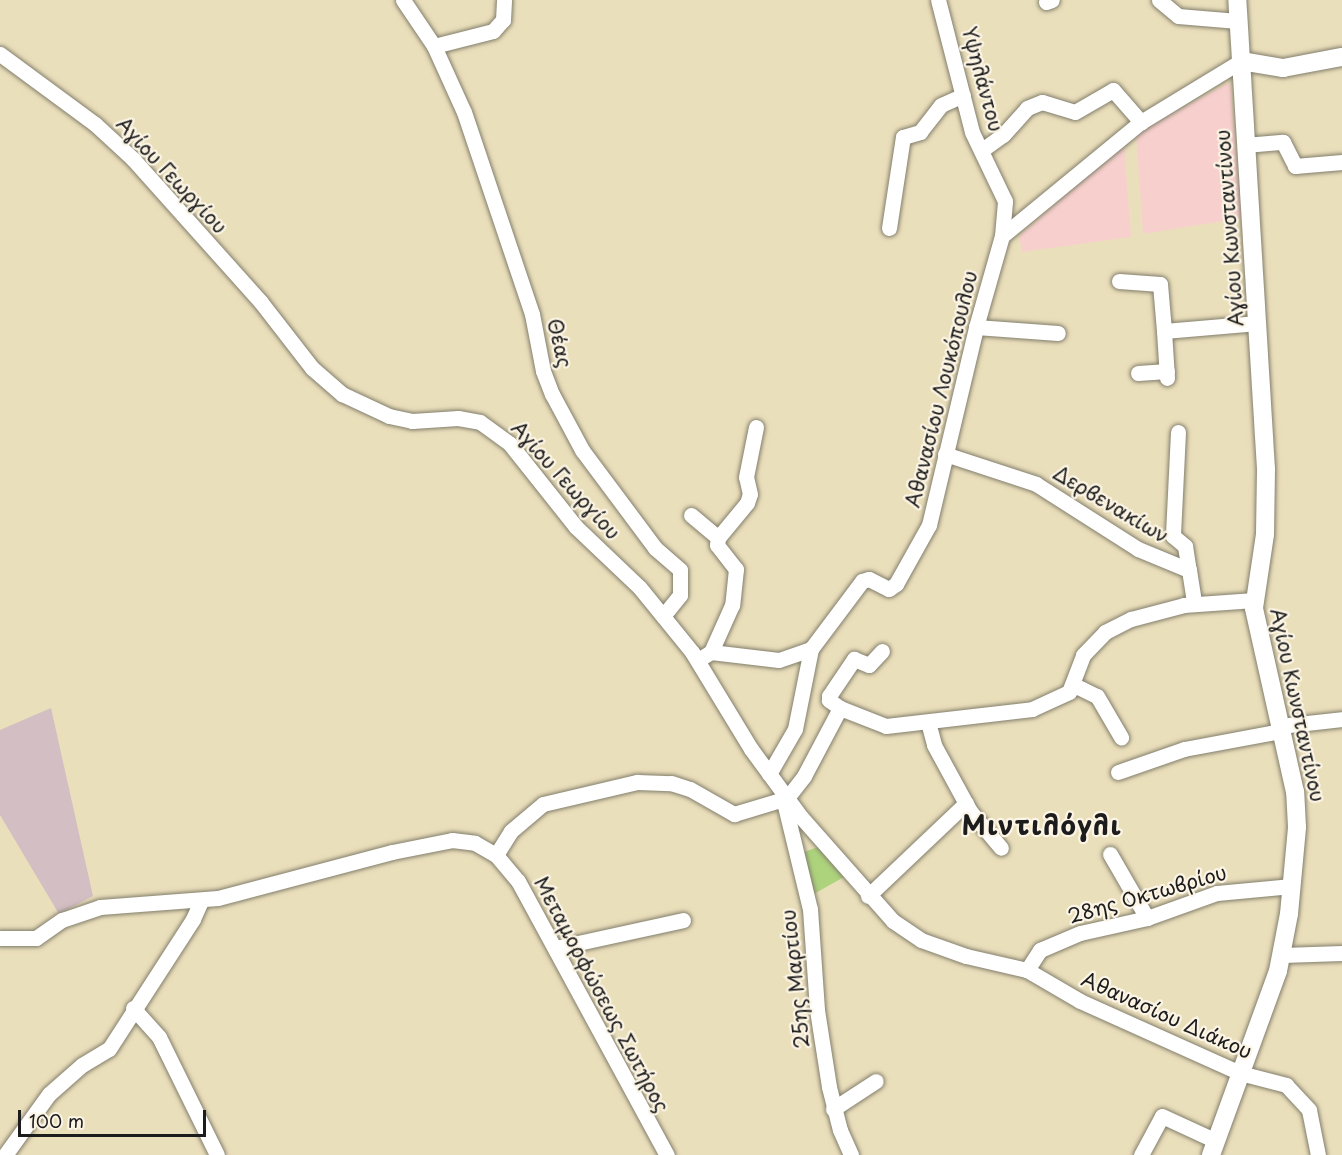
<!DOCTYPE html>
<meta charset="utf-8">
<style>
body{margin:0}
#map{position:relative;width:1342px;height:1155px;overflow:hidden;background:#eadfbb;font-family:"Playpen Sans",sans-serif}
div>[style]{position:absolute}
[style*='--x']{left:calc(var(--x)*1px);top:calc(var(--y)*1px);width:calc(var(--w)*1px);rotate:calc(var(--a)*1deg)}
.built>*{inset:0;background:#f7d0cd}
.industrial>*{inset:0;background:#d2bec3}
.green>*{inset:0;background:#add37d}
.roads{filter:drop-shadow(0 0 2px #837e6c) drop-shadow(0 0 2px #837e6c)}
.minor>*{height:15px;margin:-7.5px;padding:0 7.5px;transform-origin:7.5px;border-radius:7.5px;background:#fff}
.major>*{height:18px;margin:-9px;padding:0 9px;transform-origin:9px;border-radius:9px;background:#fff}
span{translate:-50% -50%;white-space:nowrap;text-align:center;line-height:1.15;-webkit-text-stroke:4.5px #fcf5e5;paint-order:stroke}
.street-label{font-size:20px;color:#1c1c1c}
.district-label{font-size:26px;color:#1c1c1c;font-weight:700;letter-spacing:1.5px}
.scale{position:absolute;left:18px;top:1110px;width:188px;height:27px;box-sizing:border-box;border:3px solid #1c1c1c;border-top:0;padding-left:8px;font-size:18px;line-height:21px;white-space:nowrap;color:#1c1c1c;-webkit-text-stroke:4px #fcf5e5;paint-order:stroke}
</style>
<div id="map">
<div class="built">
<i style="clip-path:polygon(1230px 82px,1242px 218px,1143px 234px,1136px 133px)"></i>
<i style="clip-path:polygon(1124px 144px,1131px 237px,1022px 252px,1019px 236px)"></i>
</div>
<div class="industrial">
<i style="clip-path:polygon(51px 708px,93px 896px,59px 914px,0 815px,0 730px)"></i>
</div>
<div class="green">
<i style="clip-path:polygon(818px 847px,844px 877px,812px 895px,801px 853px)"></i>
</div>
<div class="roads">
<div class="minor">
<i style="--x:403;--y:0;--w:55;--a:56"></i>
<i style="--x:434;--y:46;--w:72;--a:65.6"></i>
<i style="--x:464;--y:112;--w:213;--a:71.4"></i>
<i style="--x:532;--y:314;--w:58;--a:79.1"></i>
<i style="--x:543;--y:371;--w:25;--a:69"></i>
<i style="--x:552;--y:394;--w:64;--a:61.8"></i>
<i style="--x:582;--y:450;--w:122;--a:53.3"></i>
<i style="--x:655;--y:548;--w:33;--a:41"></i>
<i style="--x:680;--y:570;--w:25;--a:90"></i>
<i style="--x:680;--y:595;--w:27;--a:129"></i>
<i style="--x:1159;--y:0;--w:25;--a:40"></i>
<i style="--x:1178;--y:16;--w:60;--a:4.8"></i>
<i style="--x:1046;--y:2;--w:6;--a:-18"></i>
<i style="--x:434;--y:46;--w:61;--a:-14.3"></i>
<i style="--x:493;--y:31;--w:15;--a:-48"></i>
<i style="--x:503;--y:20;--w:20;--a:-87"></i>
<i style="--x:0;--y:54;--w:118;--a:36.4"></i>
<i style="--x:95;--y:124;--w:52;--a:42.6"></i>
<i style="--x:133;--y:159;--w:191;--a:48.2"></i>
<i style="--x:260;--y:301;--w:85;--a:52.2"></i>
<i style="--x:312;--y:368;--w:40;--a:41"></i>
<i style="--x:342;--y:394;--w:52;--a:25.1"></i>
<i style="--x:389;--y:416;--w:24;--a:12"></i>
<i style="--x:412;--y:421;--w:46;--a:-3.7"></i>
<i style="--x:458;--y:418;--w:22;--a:10"></i>
<i style="--x:480;--y:422;--w:37;--a:36"></i>
<i style="--x:510;--y:444;--w:106;--a:51.5"></i>
<i style="--x:576;--y:527;--w:88;--a:43.6"></i>
<i style="--x:640;--y:588;--w:82;--a:50.9"></i>
<i style="--x:692;--y:652;--w:114;--a:58.7"></i>
<i style="--x:751;--y:749;--w:84;--a:53.7"></i>
<i style="--x:801;--y:817;--w:139;--a:48.5"></i>
<i style="--x:893;--y:921;--w:34;--a:34"></i>
<i style="--x:921;--y:940;--w:48;--a:19.6"></i>
<i style="--x:966;--y:956;--w:63;--a:12.9"></i>
<i style="--x:1027;--y:970;--w:61;--a:30.3"></i>
<i style="--x:1080;--y:1001;--w:175;--a:24.2"></i>
<i style="--x:1240;--y:1073;--w:48;--a:14.6"></i>
<i style="--x:1286;--y:1085;--w:34;--a:47"></i>
<i style="--x:1309;--y:1110;--w:46;--a:78.7"></i>
<i style="--x:1245;--y:145;--w:38;--a:-5"></i>
<i style="--x:1283;--y:142;--w:27;--a:63"></i>
<i style="--x:1295;--y:166;--w:47;--a:-4.9"></i>
<i style="--x:982;--y:150;--w:26;--a:-36"></i>
<i style="--x:1003;--y:135;--w:36;--a:-48"></i>
<i style="--x:1027;--y:108;--w:16;--a:-22"></i>
<i style="--x:1042;--y:102;--w:34;--a:17"></i>
<i style="--x:1075;--y:112;--w:44;--a:-30.1"></i>
<i style="--x:1113;--y:90;--w:43;--a:48.8"></i>
<i style="--x:889;--y:228;--w:92;--a:-81.3"></i>
<i style="--x:903;--y:137;--w:18;--a:-16"></i>
<i style="--x:920;--y:132;--w:34;--a:-52"></i>
<i style="--x:941;--y:105;--w:24;--a:-24"></i>
<i style="--x:1002;--y:236;--w:180;--a:-39.4"></i>
<i style="--x:1141;--y:122;--w:117;--a:-31.4"></i>
<i style="--x:1119;--y:281;--w:41;--a:4.2"></i>
<i style="--x:1160;--y:284;--w:47;--a:85.1"></i>
<i style="--x:1164;--y:331;--w:94;--a:-4.9"></i>
<i style="--x:976;--y:327;--w:82;--a:4.2"></i>
<i style="--x:1164;--y:331;--w:47;--a:86.3"></i>
<i style="--x:1138;--y:373;--w:29;--a:-4"></i>
<i style="--x:1178;--y:432;--w:104;--a:92.8"></i>
<i style="--x:1173;--y:536;--w:16;--a:40"></i>
<i style="--x:1185;--y:546;--w:24;--a:81"></i>
<i style="--x:945;--y:454;--w:96;--a:18.2"></i>
<i style="--x:1036;--y:484;--w:121;--a:32.5"></i>
<i style="--x:1138;--y:549;--w:55;--a:22.4"></i>
<i style="--x:1189;--y:570;--w:33;--a:81"></i>
<i style="--x:691;--y:515;--w:35;--a:40"></i>
<i style="--x:718;--y:538;--w:7;--a:98"></i>
<i style="--x:717;--y:545;--w:31;--a:52"></i>
<i style="--x:736;--y:569;--w:36;--a:96"></i>
<i style="--x:732;--y:605;--w:51;--a:114.1"></i>
<i style="--x:718;--y:538;--w:45;--a:-50.4"></i>
<i style="--x:747;--y:503;--w:9;--a:-72"></i>
<i style="--x:750;--y:494;--w:17;--a:-103"></i>
<i style="--x:746;--y:477;--w:51;--a:-78.7"></i>
<i style="--x:698;--y:660;--w:15;--a:-32"></i>
<i style="--x:711;--y:652;--w:68;--a:6.7"></i>
<i style="--x:779;--y:660;--w:34;--a:-19"></i>
<i style="--x:811;--y:649;--w:85;--a:-53.1"></i>
<i style="--x:862;--y:581;--w:7;--a:-16"></i>
<i style="--x:869;--y:579;--w:22;--a:27"></i>
<i style="--x:889;--y:589;--w:9;--a:-36"></i>
<i style="--x:896;--y:584;--w:68;--a:-60.8"></i>
<i style="--x:929;--y:525;--w:204;--a:-76.6"></i>
<i style="--x:976;--y:327;--w:95;--a:-74.1"></i>
<i style="--x:1002;--y:236;--w:35;--a:-85"></i>
<i style="--x:1005;--y:201;--w:76;--a:-115.6"></i>
<i style="--x:972;--y:132;--w:136;--a:-104.4"></i>
<i style="--x:1074;--y:685;--w:25;--a:26"></i>
<i style="--x:1097;--y:696;--w:48;--a:59.7"></i>
<i style="--x:840;--y:708;--w:49;--a:21.4"></i>
<i style="--x:886;--y:726;--w:147;--a:-6.6"></i>
<i style="--x:1032;--y:709;--w:41;--a:-24.7"></i>
<i style="--x:1069;--y:692;--w:40;--a:-69"></i>
<i style="--x:1083;--y:655;--w:32;--a:-46"></i>
<i style="--x:1105;--y:632;--w:29;--a:-27"></i>
<i style="--x:1131;--y:619;--w:55;--a:-14.8"></i>
<i style="--x:1184;--y:605;--w:70;--a:-4.1"></i>
<i style="--x:928;--y:722;--w:24;--a:75"></i>
<i style="--x:934;--y:745;--w:75;--a:61.4"></i>
<i style="--x:970;--y:811;--w:48;--a:50"></i>
<i style="--x:1280;--y:726;--w:62;--a:-6.4"></i>
<i style="--x:1118;--y:772;--w:70;--a:-19.2"></i>
<i style="--x:1184;--y:749;--w:99;--a:-10.5"></i>
<i style="--x:769;--y:774;--w:52;--a:-60"></i>
<i style="--x:795;--y:729;--w:82;--a:-78.7"></i>
<i style="--x:787;--y:798;--w:8;--a:104"></i>
<i style="--x:785;--y:806;--w:106;--a:76.4"></i>
<i style="--x:810;--y:909;--w:101;--a:86"></i>
<i style="--x:817;--y:1010;--w:78;--a:81.1"></i>
<i style="--x:829;--y:1087;--w:44;--a:75.7"></i>
<i style="--x:840;--y:1130;--w:27;--a:66"></i>
<i style="--x:1110;--y:854;--w:74;--a:60"></i>
<i style="--x:496;--y:855;--w:28;--a:-58"></i>
<i style="--x:511;--y:831;--w:42;--a:-40.2"></i>
<i style="--x:543;--y:804;--w:97;--a:-13.2"></i>
<i style="--x:637;--y:782;--w:34;--a:2"></i>
<i style="--x:671;--y:783;--w:20;--a:18"></i>
<i style="--x:690;--y:789;--w:51;--a:29.6"></i>
<i style="--x:734;--y:814;--w:55;--a:-16.8"></i>
<i style="--x:787;--y:798;--w:28;--a:-52"></i>
<i style="--x:804;--y:776;--w:77;--a:-62.1"></i>
<i style="--x:840;--y:708;--w:14;--a:-144"></i>
<i style="--x:829;--y:700;--w:4;--a:-90"></i>
<i style="--x:829;--y:696;--w:45;--a:-56"></i>
<i style="--x:854;--y:659;--w:16;--a:22"></i>
<i style="--x:869;--y:665;--w:19;--a:-47"></i>
<i style="--x:868;--y:896;--w:135;--a:-43.5"></i>
<i style="--x:0;--y:938;--w:36;--a:0"></i>
<i style="--x:36;--y:938;--w:32;--a:-35"></i>
<i style="--x:62;--y:920;--w:40;--a:-18.9"></i>
<i style="--x:100;--y:907;--w:118;--a:-4.4"></i>
<i style="--x:218;--y:898;--w:180;--a:-14.8"></i>
<i style="--x:392;--y:852;--w:61;--a:-11.3"></i>
<i style="--x:452;--y:840;--w:23;--a:7"></i>
<i style="--x:475;--y:843;--w:24;--a:30"></i>
<i style="--x:496;--y:855;--w:34;--a:50"></i>
<i style="--x:518;--y:881;--w:312;--a:61.5"></i>
<i style="--x:555;--y:948;--w:131;--a:-12.3"></i>
<i style="--x:1282;--y:955;--w:60;--a:-1.9"></i>
<i style="--x:1027;--y:970;--w:24;--a:-57"></i>
<i style="--x:1040;--y:950;--w:43;--a:-23"></i>
<i style="--x:1080;--y:933;--w:69;--a:-12.6"></i>
<i style="--x:1147;--y:918;--w:74;--a:-19.7"></i>
<i style="--x:1217;--y:893;--w:75;--a:-5.3"></i>
<i style="--x:133;--y:1008;--w:39;--a:48"></i>
<i style="--x:159;--y:1037;--w:131;--a:63.8"></i>
<i style="--x:833;--y:1109;--w:51;--a:-33.1"></i>
<i style="--x:5;--y:1155;--w:75;--a:-54.2"></i>
<i style="--x:49;--y:1094;--w:44;--a:-41.3"></i>
<i style="--x:82;--y:1065;--w:31;--a:-31"></i>
<i style="--x:109;--y:1049;--w:155;--a:-57.1"></i>
<i style="--x:193;--y:919;--w:20;--a:-66"></i>
<i style="--x:1141;--y:1155;--w:44;--a:-61.7"></i>
<i style="--x:1162;--y:1116;--w:60;--a:24.8"></i>
</div>
<div class="major">
<i style="--x:1241;--y:61;--w:43;--a:9.5"></i>
<i style="--x:1283;--y:68;--w:60;--a:-10.6"></i>
<i style="--x:1211;--y:1155;--w:196;--a:-70"></i>
<i style="--x:1278;--y:971;--w:58;--a:-79.1"></i>
<i style="--x:1289;--y:914;--w:87;--a:-84.7"></i>
<i style="--x:1297;--y:827;--w:35;--a:-93"></i>
<i style="--x:1295;--y:792;--w:189;--a:-102.6"></i>
<i style="--x:1254;--y:608;--w:75;--a:-81.5"></i>
<i style="--x:1265;--y:534;--w:65;--a:-89.1"></i>
<i style="--x:1266;--y:469;--w:470;--a:-93.5"></i>
</div>
</div>
<div class="street-label">
<span style="left:983px;top:79px;rotate:75deg">Υψηλάντου</span>
<span style="left:172px;top:175px;rotate:47deg">Αγίου Γεωργίου</span>
<span style="left:1229px;top:228px;rotate:-94deg">Αγίου Κωνσταντίνου</span>
<span style="left:560px;top:343px;rotate:77deg">Θέας</span>
<span style="left:941px;top:389px;rotate:-76deg">Αθανασίου Λουκόπουλου</span>
<span style="left:566px;top:480px;rotate:48deg">Αγίου Γεωργίου</span>
<span style="left:1111px;top:504px;rotate:31deg">Δερβενακίων</span>
<span style="left:1298px;top:705px;rotate:78deg">Αγίου Κωνσταντίνου</span>
<span style="left:1147px;top:894px;rotate:-16deg">28ης Οκτωβρίου</span>
<span style="left:795px;top:979px;rotate:-96deg">25ης Μαρτίου</span>
<span style="left:602px;top:994px;rotate:62deg">Μεταμορφώσεως Σωτήρος</span>
<span style="left:1167px;top:1015px;rotate:24deg">Αθανασίου Διάκου</span>
</div>
<div class="district-label">
<span style="left:1042px;top:825px">Μιντιλόγλι</span>
</div>
<div class="scale">100 m</div>
</div>
